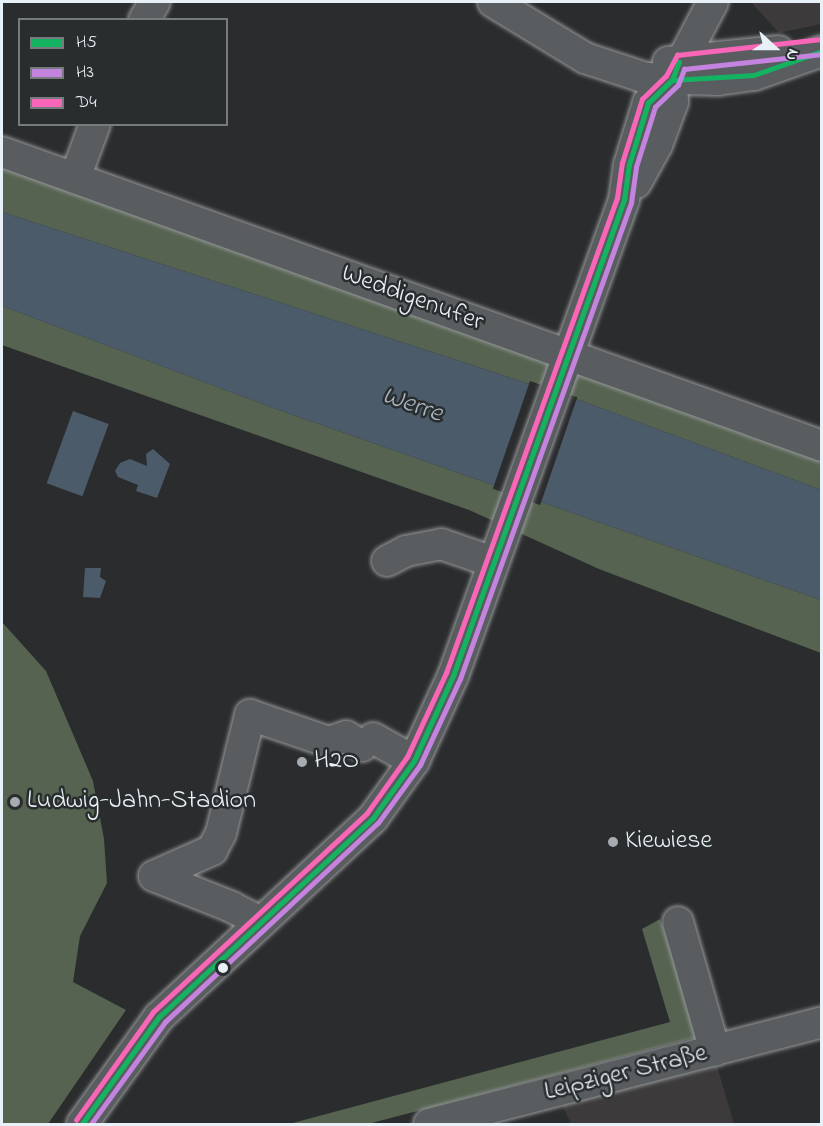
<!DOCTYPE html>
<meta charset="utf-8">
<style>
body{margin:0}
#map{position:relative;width:823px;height:1126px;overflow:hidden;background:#2b2c2d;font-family:"Indie Flower",sans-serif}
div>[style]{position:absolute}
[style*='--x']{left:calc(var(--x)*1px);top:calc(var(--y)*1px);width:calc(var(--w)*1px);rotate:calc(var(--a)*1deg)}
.built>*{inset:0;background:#3c3a3b}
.green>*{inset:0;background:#556350}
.water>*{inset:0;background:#4b5b6a;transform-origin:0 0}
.pier>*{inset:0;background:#2b2c2d;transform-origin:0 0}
.roads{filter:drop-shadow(0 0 2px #96989a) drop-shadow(0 0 2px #96989a)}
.minor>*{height:30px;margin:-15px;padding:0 15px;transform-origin:15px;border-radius:15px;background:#5a5d60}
.bus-1>*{height:4.5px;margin:-2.25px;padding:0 2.25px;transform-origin:2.25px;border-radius:2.25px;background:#13b361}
.bus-2>*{height:4.5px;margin:-2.25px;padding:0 2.25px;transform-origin:2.25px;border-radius:2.25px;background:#c483df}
.bus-3>*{height:4.5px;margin:-2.25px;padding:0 2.25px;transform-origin:2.25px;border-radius:2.25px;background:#fa66b7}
.dots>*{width:16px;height:16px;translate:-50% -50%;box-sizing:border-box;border:3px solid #2a2d2e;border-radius:50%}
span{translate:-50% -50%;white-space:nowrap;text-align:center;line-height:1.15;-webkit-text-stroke:5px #2a2d2e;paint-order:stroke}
.street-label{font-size:26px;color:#e8f1f8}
.poi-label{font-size:26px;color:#e8f1f8}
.left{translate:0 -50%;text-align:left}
.water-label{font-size:27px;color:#aab7c2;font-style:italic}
.frame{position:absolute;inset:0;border:3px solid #e8f1f8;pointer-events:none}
.legend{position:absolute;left:18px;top:18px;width:210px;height:108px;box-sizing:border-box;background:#2a2d2e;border:2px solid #767b7f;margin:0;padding:8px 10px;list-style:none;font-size:18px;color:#e8f1f8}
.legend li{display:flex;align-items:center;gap:12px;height:30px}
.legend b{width:30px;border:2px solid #767b7f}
.north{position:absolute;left:745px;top:18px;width:60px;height:60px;-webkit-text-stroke:4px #2a2d2e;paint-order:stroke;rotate:111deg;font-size:16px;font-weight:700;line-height:24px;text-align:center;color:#e8f1f8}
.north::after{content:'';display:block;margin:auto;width:21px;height:27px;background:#e8f1f8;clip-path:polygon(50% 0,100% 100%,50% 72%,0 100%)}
</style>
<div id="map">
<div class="built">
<i style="clip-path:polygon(751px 2px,821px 2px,821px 24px,779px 33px)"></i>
<i style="clip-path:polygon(715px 1059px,734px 1124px,571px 1124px,561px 1102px)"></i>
</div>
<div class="green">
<i style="clip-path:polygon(2px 160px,821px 452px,821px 490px,582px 401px,2px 212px)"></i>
<i style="clip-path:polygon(2px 306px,276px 409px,821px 600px,821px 653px,599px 569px,469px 510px,2px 345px)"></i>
<i style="clip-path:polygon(2px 622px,46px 671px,93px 781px,104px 839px,107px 883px,80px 936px,73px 982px,126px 1010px,48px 1124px,2px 1124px)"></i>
<i style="clip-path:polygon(660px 919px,701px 1036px,368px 1124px,289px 1124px,670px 1022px,642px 929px)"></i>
</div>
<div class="water">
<i style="clip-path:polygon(2px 212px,582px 401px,821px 490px,821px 600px,276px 409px,2px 306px)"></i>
<i style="left:73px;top:411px;width:38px;height:77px;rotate:20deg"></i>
<i style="clip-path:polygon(153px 449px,170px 464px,157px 498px,136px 491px,138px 485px,118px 477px,115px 471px,120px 463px,130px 459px,147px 466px,146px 454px)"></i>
<i style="clip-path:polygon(85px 568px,101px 568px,100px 577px,106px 581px,100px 598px,83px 597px)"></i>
</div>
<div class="pier">
<i style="left:530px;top:381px;width:50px;height:114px;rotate:19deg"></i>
</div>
<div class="roads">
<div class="minor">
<i style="--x:493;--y:2;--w:108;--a:31.3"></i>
<i style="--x:585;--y:58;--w:64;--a:18.2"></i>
<i style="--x:646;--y:78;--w:72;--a:1.6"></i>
<i style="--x:718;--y:80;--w:36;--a:-8"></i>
<i style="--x:754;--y:75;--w:72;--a:-19.4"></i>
<i style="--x:144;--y:20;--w:21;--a:-59"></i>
<i style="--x:668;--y:62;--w:111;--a:-5.7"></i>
<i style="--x:2;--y:152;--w:871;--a:19.72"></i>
<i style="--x:75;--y:178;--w:58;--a:-69.7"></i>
<i style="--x:636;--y:183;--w:43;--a:-61.1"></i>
<i style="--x:657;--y:145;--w:46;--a:-69.6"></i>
<i style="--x:673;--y:102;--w:22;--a:-93"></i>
<i style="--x:387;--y:561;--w:21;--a:-28"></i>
<i style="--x:406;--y:551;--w:36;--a:-11"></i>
<i style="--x:441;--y:544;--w:55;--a:19.1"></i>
<i style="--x:373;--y:738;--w:47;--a:29.3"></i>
<i style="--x:261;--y:922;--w:33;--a:-153"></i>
<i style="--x:232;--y:907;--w:84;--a:-158.3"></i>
<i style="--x:154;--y:876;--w:64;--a:-24.1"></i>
<i style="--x:212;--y:850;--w:19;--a:-62"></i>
<i style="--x:221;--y:833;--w:122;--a:-76.2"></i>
<i style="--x:250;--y:715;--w:83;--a:18.9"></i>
<i style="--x:329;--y:742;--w:18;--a:-19"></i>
<i style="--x:346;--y:736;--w:19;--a:32"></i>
<i style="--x:678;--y:922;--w:134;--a:74"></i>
<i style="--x:82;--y:1124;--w:132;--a:-54.3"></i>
<i style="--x:159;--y:1017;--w:292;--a:-42.9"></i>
<i style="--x:373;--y:818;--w:70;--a:-54.3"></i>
<i style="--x:414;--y:761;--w:94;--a:-65.4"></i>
<i style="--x:453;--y:676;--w:506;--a:-70.24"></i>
<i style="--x:624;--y:200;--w:35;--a:-82"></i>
<i style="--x:629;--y:165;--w:65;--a:-73"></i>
<i style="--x:648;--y:103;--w:33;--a:-44"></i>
<i style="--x:672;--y:80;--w:88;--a:-62.3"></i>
<i style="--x:429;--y:1124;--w:406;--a:-14.5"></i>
</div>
</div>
<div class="bus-1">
<i style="--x:672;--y:80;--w:82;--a:-3.5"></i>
<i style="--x:754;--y:75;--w:72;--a:-19.4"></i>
<i style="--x:82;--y:1124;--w:132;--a:-54.3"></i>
<i style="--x:159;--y:1017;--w:292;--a:-42.9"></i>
<i style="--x:373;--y:818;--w:70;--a:-54.3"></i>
<i style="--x:414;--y:761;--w:94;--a:-65.4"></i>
<i style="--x:453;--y:676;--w:506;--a:-70.24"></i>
<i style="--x:624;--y:200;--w:35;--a:-82"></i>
<i style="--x:629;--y:165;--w:65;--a:-73"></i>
<i style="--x:648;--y:103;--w:33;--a:-44"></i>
<i style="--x:672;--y:80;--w:19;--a:-69"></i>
</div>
<div class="bus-2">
<i style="--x:91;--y:1124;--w:126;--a:-54"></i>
<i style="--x:165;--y:1022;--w:291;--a:-43.1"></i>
<i style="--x:378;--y:823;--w:72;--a:-54.1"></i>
<i style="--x:420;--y:765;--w:95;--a:-65.1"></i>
<i style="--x:460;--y:679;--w:506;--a:-70.24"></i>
<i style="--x:631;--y:203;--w:36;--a:-82"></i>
<i style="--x:636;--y:167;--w:63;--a:-72.4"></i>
<i style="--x:655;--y:107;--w:32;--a:-44"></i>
<i style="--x:678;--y:85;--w:17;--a:-69"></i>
<i style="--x:684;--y:69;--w:139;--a:-6.2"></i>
</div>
<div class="bus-3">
<i style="--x:76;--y:1120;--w:133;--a:-54.5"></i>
<i style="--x:153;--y:1012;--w:292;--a:-42.9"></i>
<i style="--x:367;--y:813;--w:69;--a:-54.5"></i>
<i style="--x:407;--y:757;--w:93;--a:-65.1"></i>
<i style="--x:446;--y:673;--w:505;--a:-70.2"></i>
<i style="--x:617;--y:198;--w:35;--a:-82"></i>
<i style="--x:622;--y:163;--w:67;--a:-72.6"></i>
<i style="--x:642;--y:99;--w:33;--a:-44"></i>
<i style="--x:666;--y:76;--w:24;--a:-62"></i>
<i style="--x:677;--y:55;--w:145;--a:-6.3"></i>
</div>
<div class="dots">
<i style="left:302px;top:762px;background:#a6acb1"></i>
<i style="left:15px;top:802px;background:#a6acb1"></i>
<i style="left:613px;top:842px;background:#a6acb1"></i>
<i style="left:223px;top:968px;background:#e8f1f8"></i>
</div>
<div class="street-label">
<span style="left:412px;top:299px;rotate:20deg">Weddigenufer</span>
<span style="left:626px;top:1074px;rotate:-14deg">Leipziger Straße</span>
</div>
<div class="poi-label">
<span class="left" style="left:314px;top:762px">H2O</span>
<span class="left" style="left:27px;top:802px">Ludwig-Jahn-Stadion</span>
<span class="left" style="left:625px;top:842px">Kiewiese</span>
</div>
<div class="water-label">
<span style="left:412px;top:405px;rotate:19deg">Werre</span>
</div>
<div class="frame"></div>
<ul class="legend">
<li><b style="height:8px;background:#13b361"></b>H5</li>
<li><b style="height:8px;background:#c483df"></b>H3</li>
<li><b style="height:8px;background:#fa66b7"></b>D4</li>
</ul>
<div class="north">N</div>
</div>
